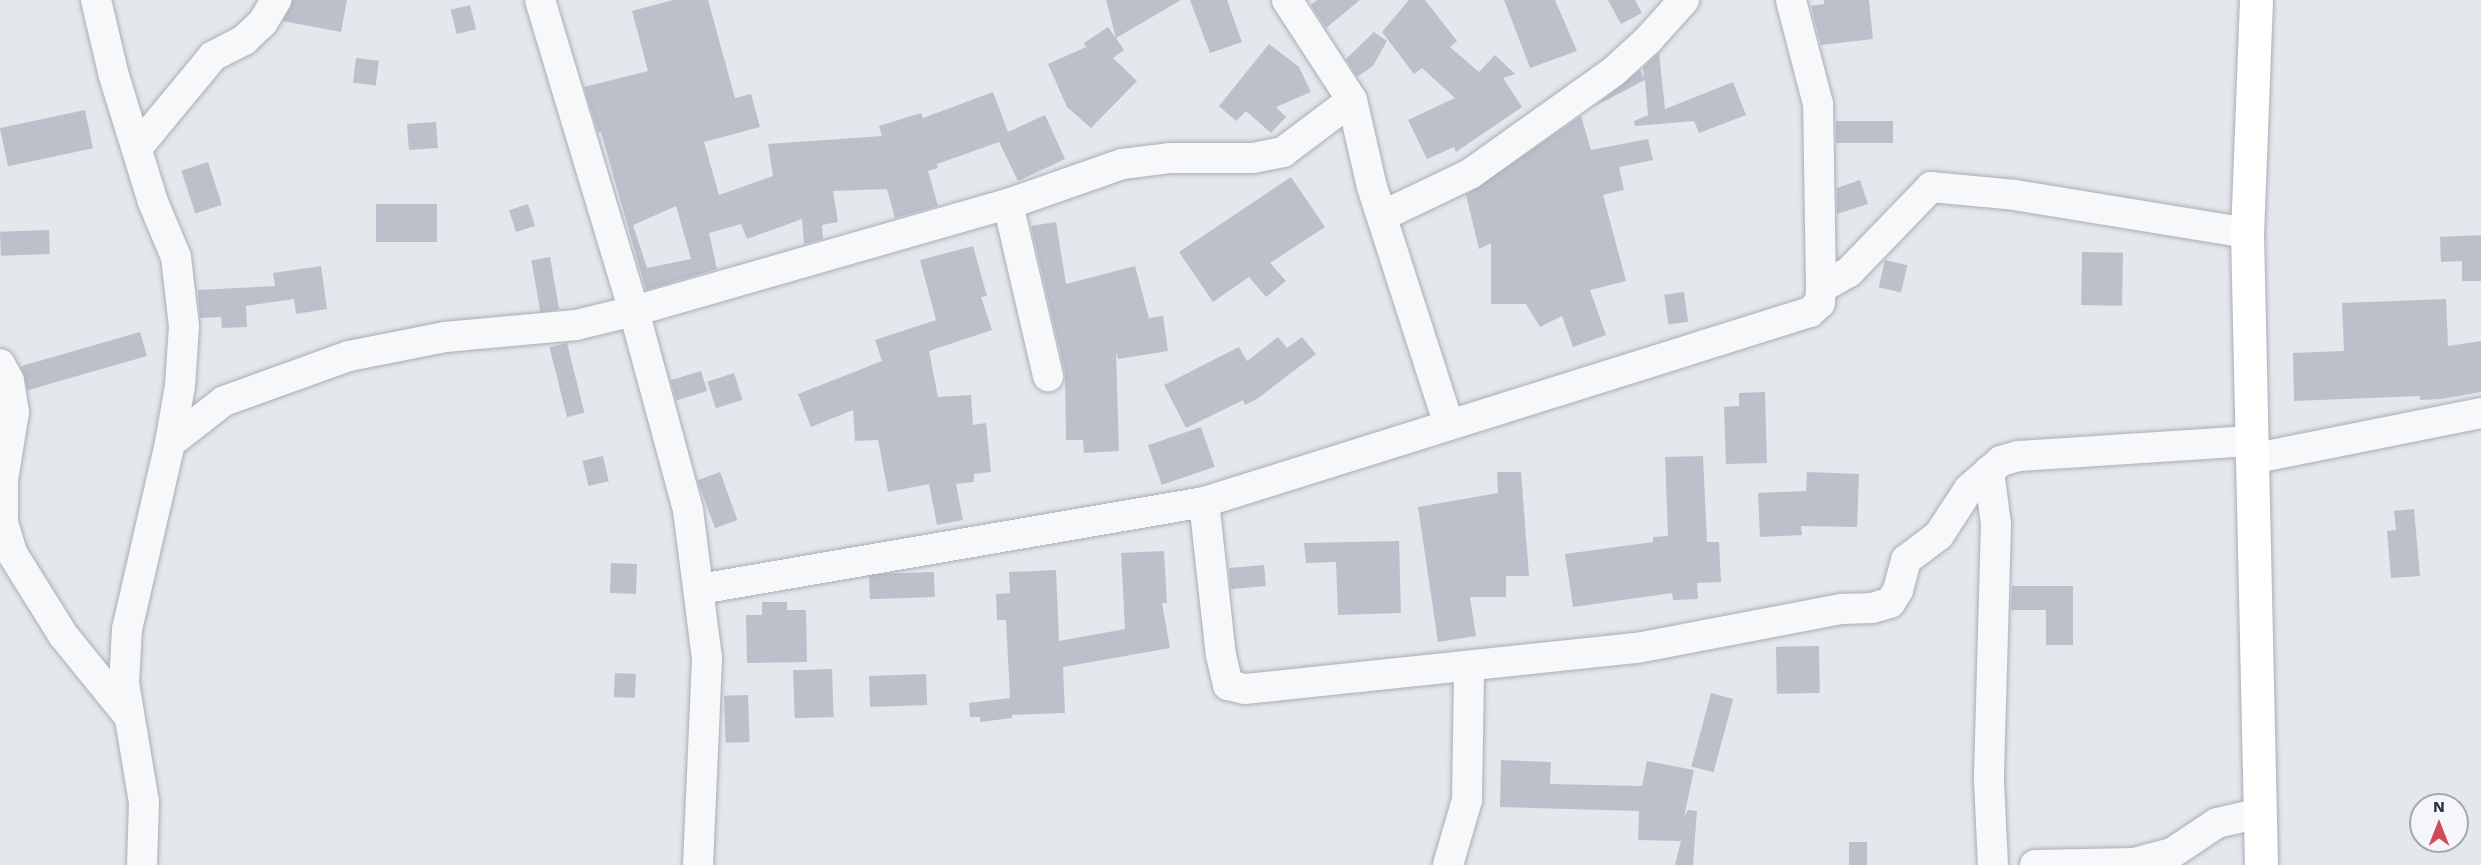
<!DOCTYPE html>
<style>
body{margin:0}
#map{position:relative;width:2481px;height:865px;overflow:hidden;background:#e4e7ec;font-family:"Work Sans",sans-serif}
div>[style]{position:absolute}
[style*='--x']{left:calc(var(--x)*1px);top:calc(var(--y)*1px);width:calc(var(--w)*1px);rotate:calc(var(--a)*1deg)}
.building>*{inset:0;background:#bbc0ca;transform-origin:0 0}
.roads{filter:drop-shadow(0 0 2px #a9aeb7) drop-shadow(0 0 2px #a9aeb7)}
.minor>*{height:30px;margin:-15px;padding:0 15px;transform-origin:15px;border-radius:15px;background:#f7f8fa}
.major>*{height:33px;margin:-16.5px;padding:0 16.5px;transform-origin:16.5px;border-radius:16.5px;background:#fff}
span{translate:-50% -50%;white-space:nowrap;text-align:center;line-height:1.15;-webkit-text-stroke:4.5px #f4f6f9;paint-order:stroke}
.north{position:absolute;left:2409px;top:793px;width:60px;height:60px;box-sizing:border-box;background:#f4f6f9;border:2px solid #a4a8b1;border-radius:50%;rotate:0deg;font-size:16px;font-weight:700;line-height:24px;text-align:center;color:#2b3445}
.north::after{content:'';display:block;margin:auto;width:21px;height:27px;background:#d1495b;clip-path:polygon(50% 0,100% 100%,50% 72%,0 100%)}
</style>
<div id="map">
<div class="building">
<i style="clip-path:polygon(293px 0,347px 0,341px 32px,283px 21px)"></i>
<i style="clip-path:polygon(evenodd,673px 0,708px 0,735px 98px,751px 94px,760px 127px,704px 142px,719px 195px,773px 176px,768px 144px,882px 136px,879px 126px,921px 113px,923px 118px,993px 92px,1008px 132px,1045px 115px,1065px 159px,1018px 181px,999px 142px,937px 164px,938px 168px,928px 171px,938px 206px,895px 218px,887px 189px,833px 191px,838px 222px,822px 225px,823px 239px,804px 244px,802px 219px,747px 239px,741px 224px,709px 233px,717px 269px,646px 290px,601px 132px,598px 132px,584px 87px,648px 71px,632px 11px,673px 0,676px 206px,691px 259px,647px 268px,633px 225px,629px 227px,676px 206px)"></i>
<i style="clip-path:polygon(1106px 0,1181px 0,1116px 38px,1124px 50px,1113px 58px,1137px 81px,1091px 128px,1067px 107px,1048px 64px,1086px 47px,1084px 43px,1108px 27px,1116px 38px)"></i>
<i style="clip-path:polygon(1190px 0,1227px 0,1242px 42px,1210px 53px)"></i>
<i style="clip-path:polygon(1317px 0,1360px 0,1326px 28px,1311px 5px)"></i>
<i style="clip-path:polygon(1409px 0,1425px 0,1457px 41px,1450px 47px,1479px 72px,1495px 55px,1515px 74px,1503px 78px,1522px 107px,1456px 152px,1454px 147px,1427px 159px,1408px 120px,1455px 98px,1422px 68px,1414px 74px,1382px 32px)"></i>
<i style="clip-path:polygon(1504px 0,1555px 0,1577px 51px,1530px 68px)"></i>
<i style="clip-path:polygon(1608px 0,1635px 0,1642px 13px,1621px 24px)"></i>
<i style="clip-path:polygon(1824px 0,1869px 0,1873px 39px,1821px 45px,1811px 6px,1824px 4px)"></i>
<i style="left:470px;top:5px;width:25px;height:20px;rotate:76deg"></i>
<i style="clip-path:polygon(1374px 32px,1387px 41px,1373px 66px,1357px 77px,1346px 59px)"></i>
<i style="clip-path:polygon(1269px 44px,1299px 67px,1311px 92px,1276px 107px,1286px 117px,1271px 133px,1246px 111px,1236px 121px,1219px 106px)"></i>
<i style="clip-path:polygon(1659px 53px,1665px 109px,1733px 82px,1746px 115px,1699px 133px,1694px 121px,1635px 126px,1634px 121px,1648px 115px,1645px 80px,1595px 106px,1640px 70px,1644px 78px,1643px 68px)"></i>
<i style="left:356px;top:58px;width:23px;height:25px;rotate:7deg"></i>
<i style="left:85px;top:110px;width:39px;height:87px;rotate:78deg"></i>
<i style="clip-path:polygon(1581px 116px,1591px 150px,1648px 139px,1653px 160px,1619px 167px,1624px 190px,1603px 195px,1626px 281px,1590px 290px,1606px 335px,1573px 347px,1562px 316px,1540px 327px,1526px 304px,1491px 304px,1491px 243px,1479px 249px,1466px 195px)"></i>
<i style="left:1893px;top:121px;width:22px;height:57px;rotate:90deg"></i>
<i style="left:436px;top:122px;width:26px;height:29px;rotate:86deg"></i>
<i style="left:208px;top:162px;width:45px;height:28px;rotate:72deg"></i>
<i style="clip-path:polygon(1291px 177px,1325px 227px,1270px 263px,1286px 281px,1266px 297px,1249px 277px,1213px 302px,1179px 252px)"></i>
<i style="clip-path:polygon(1860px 180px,1868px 204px,1837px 214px,1837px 188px)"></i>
<i style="left:437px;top:204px;width:38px;height:61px;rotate:90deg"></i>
<i style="left:528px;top:204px;width:23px;height:20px;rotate:72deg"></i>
<i style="clip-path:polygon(1056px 222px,1066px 284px,1135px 266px,1149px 318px,1163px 316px,1168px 351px,1118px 359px,1116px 352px,1119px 451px,1084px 453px,1083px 440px,1066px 440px,1065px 372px,1031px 226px)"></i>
<i style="left:49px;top:230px;width:24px;height:49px;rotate:88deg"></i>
<i style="clip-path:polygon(2481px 235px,2481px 281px,2462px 281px,2462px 261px,2441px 262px,2440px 237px)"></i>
<i style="clip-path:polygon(973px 246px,987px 296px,981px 297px,992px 330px,929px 351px,938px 397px,971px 395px,973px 425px,986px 423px,991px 472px,974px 474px,974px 482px,956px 484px,963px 520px,937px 525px,929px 484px,888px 492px,878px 440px,855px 441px,853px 410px,811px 427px,798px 394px,882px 361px,875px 340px,936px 320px,920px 260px)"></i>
<i style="left:2082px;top:252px;width:41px;height:53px;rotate:1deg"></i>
<i style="left:550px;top:257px;width:53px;height:19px;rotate:80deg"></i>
<i style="left:1885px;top:260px;width:23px;height:28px;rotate:13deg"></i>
<i style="clip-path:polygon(321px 266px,327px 309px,296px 314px,294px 299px,246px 306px,247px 327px,222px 328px,221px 317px,200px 318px,198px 290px,275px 286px,273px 273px)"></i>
<i style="left:1684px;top:292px;width:30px;height:20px;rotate:82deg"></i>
<i style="clip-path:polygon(2446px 299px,2448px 346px,2481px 341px,2481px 392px,2441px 399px,2420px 400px,2420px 396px,2294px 401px,2293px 353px,2344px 351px,2342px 303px)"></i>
<i style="left:140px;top:332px;width:25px;height:124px;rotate:74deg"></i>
<i style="clip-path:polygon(1278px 337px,1287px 348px,1302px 337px,1316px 354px,1257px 399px,1245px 405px,1243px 400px,1186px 428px,1164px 385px,1239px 347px,1247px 361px)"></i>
<i style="left:567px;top:343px;width:72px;height:18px;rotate:76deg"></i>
<i style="left:701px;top:371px;width:21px;height:32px;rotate:73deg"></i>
<i style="left:734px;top:373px;width:28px;height:28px;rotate:72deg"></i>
<i style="clip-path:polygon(1765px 392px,1767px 463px,1726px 464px,1724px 407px,1739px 406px,1739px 393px)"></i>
<i style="left:1201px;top:427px;width:42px;height:56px;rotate:71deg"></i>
<i style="left:603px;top:456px;width:26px;height:21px;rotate:77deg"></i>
<i style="clip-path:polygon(1703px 456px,1707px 542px,1719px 542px,1721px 582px,1697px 583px,1698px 599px,1673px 600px,1672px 593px,1573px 607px,1565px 554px,1653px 542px,1653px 537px,1668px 536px,1665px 457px)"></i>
<i style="left:720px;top:472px;width:51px;height:24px;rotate:70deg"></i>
<i style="clip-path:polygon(1497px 472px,1521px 472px,1529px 576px,1506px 576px,1506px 597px,1470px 597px,1476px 636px,1438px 642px,1418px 507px,1498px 493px)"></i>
<i style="clip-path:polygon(1807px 472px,1859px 474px,1857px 527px,1801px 526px,1802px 535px,1760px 537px,1758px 493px,1806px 491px)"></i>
<i style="clip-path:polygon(2414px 509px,2420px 576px,2391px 578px,2387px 531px,2396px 530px,2394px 511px)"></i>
<i style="clip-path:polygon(1399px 541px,1401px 613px,1338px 615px,1336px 562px,1306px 563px,1304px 543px)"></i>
<i style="clip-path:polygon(1164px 551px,1167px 603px,1162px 603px,1170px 648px,1063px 667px,1065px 713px,1012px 715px,1012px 718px,980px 722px,980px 717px,970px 717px,969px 703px,1010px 698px,1006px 620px,997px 620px,996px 594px,1010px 593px,1009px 572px,1056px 570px,1059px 641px,1125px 629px,1121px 553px)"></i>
<i style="left:611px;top:563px;width:26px;height:30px;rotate:2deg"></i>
<i style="left:1264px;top:565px;width:21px;height:35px;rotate:85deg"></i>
<i style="left:934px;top:572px;width:25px;height:65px;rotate:88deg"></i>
<i style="clip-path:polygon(2012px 586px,2073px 586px,2073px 645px,2046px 645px,2046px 610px,2011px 610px)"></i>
<i style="clip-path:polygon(762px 602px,787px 602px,787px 610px,806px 610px,807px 662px,747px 663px,746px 615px,762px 615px)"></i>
<i style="left:1819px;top:646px;width:47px;height:43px;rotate:89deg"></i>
<i style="left:832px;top:669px;width:48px;height:39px;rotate:88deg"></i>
<i style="left:615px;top:673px;width:21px;height:24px;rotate:3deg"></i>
<i style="left:926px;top:674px;width:31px;height:57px;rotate:88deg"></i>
<i style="left:1711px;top:693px;width:23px;height:76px;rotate:15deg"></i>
<i style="left:748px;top:695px;width:47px;height:24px;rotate:88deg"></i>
<i style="clip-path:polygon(1501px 760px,1551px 762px,1550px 784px,1642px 786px,1647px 761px,1694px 770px,1684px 817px,1688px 810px,1697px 811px,1693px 865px,1675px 865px,1681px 841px,1638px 840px,1639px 811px,1500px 807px)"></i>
<i style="left:1849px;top:842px;width:18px;height:23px"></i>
</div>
<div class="roads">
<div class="minor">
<i style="--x:96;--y:0;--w:78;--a:76.7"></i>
<i style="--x:114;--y:76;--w:132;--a:72.8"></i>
<i style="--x:153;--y:202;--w:60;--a:67.3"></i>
<i style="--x:176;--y:257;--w:69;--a:83.4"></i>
<i style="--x:184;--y:326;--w:60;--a:93.8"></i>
<i style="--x:180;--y:386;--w:58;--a:100"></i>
<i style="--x:170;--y:443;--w:191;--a:103"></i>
<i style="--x:127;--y:629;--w:54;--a:93.2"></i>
<i style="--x:124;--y:683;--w:121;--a:80.5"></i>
<i style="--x:144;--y:802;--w:63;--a:91.8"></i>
<i style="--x:540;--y:0;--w:325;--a:73.2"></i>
<i style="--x:634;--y:311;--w:206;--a:74.8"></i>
<i style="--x:688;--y:510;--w:150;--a:82.7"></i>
<i style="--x:707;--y:659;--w:206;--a:92.5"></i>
<i style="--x:1287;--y:0;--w:119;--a:57"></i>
<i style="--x:1352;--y:100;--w:89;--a:77.1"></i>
<i style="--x:1372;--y:187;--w:248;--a:72.1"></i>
<i style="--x:137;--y:148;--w:119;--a:-50.4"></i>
<i style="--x:213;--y:56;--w:35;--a:-27"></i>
<i style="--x:244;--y:40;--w:26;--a:-43"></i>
<i style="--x:263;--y:22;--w:26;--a:-59"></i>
<i style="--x:1008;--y:204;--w:177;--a:76.9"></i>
<i style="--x:1382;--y:216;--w:98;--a:-25.5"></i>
<i style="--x:1470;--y:174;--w:176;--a:-35.5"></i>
<i style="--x:1613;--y:72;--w:47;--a:-42.4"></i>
<i style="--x:1648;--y:40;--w:54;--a:-48"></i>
<i style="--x:1821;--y:288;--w:32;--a:-30"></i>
<i style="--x:1849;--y:272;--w:118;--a:-46"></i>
<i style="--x:1931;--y:187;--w:84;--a:5.4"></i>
<i style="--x:2015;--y:195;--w:235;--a:9.3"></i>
<i style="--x:0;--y:364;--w:19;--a:62"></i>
<i style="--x:9;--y:381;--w:31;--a:81"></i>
<i style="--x:14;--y:412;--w:69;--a:99.2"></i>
<i style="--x:3;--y:480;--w:43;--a:90"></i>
<i style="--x:3;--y:523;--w:31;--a:73"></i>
<i style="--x:12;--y:553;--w:97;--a:58.1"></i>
<i style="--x:63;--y:635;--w:102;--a:51"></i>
<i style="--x:170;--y:443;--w:68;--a:-37.9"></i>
<i style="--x:224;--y:401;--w:133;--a:-19.8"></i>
<i style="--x:349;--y:356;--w:98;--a:-11.2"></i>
<i style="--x:445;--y:337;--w:132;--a:-5.2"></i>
<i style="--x:576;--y:325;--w:60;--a:-13.6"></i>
<i style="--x:634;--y:311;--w:389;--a:-16"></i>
<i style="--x:1008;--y:204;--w:121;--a:-19.3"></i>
<i style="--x:1122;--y:164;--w:48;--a:-7.1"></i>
<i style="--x:1170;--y:158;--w:83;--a:0"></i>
<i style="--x:1253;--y:158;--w:31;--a:-11"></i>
<i style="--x:1283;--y:152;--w:86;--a:-37"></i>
<i style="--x:2251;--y:459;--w:235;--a:-11.3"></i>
<i style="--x:1989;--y:471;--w:53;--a:82.5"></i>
<i style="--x:1996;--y:524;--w:257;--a:91.6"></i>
<i style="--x:1989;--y:781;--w:84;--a:87.3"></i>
<i style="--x:1204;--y:502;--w:154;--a:83.7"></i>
<i style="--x:1221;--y:655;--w:31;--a:77"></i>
<i style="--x:1228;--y:685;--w:17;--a:13"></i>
<i style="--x:1245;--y:689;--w:394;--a:-6"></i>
<i style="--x:1637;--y:648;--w:209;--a:-10.8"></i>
<i style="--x:1842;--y:609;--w:30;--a:-2"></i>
<i style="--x:1872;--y:608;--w:19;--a:-16"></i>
<i style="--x:1890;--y:603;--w:15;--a:-58"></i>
<i style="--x:1898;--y:590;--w:31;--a:-75"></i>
<i style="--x:1906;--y:560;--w:41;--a:-37.1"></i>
<i style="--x:1939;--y:535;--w:55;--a:-56.9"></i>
<i style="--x:1969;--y:489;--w:43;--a:-41.2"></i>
<i style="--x:2001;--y:461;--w:19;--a:-16"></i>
<i style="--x:2019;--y:456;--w:232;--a:-3.7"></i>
<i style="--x:700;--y:589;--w:511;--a:-9.79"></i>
<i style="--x:1204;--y:502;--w:635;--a:-17.41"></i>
<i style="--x:1810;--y:312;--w:13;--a:-42"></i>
<i style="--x:1820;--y:303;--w:15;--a:-86"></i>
<i style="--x:1821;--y:288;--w:184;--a:-90.9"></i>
<i style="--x:1818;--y:104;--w:107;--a:-104.6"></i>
<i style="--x:1448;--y:865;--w:68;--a:-73.7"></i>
<i style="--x:1467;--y:800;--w:132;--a:-89.1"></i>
<i style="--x:2035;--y:865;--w:99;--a:-1.2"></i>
<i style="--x:2134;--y:863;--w:39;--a:-15"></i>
<i style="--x:2172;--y:853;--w:54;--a:-33.7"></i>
<i style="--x:2217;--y:823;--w:44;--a:-13.1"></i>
</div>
<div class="major">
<i style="--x:2256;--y:0;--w:233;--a:92.2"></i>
<i style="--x:2247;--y:233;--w:632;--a:88.73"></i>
</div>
</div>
<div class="north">N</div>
</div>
